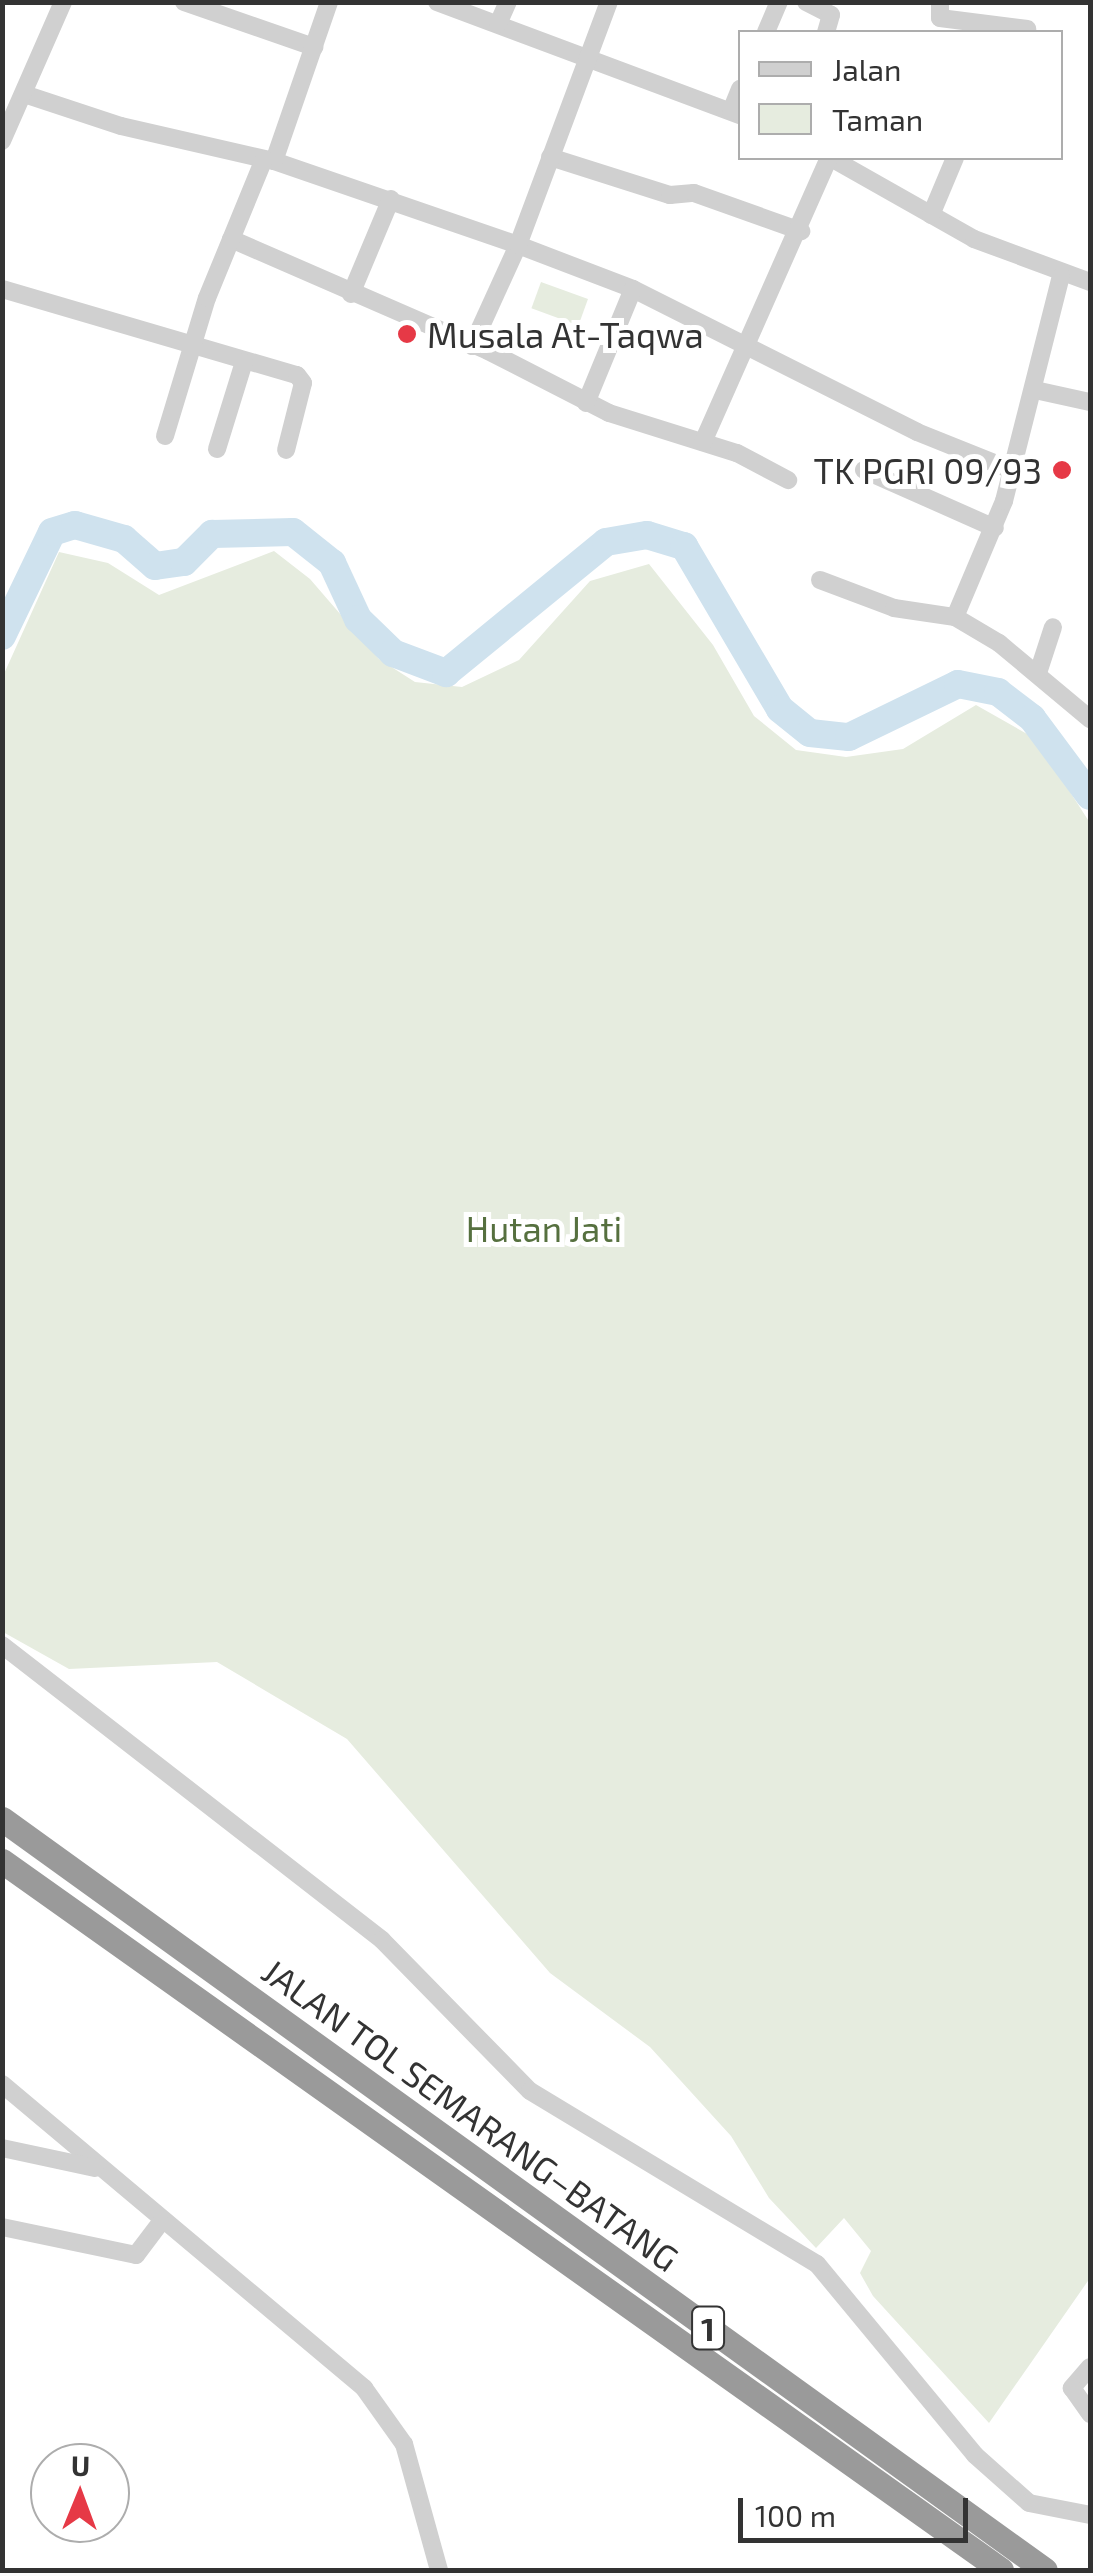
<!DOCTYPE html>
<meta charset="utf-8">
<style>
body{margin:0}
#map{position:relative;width:1093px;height:2573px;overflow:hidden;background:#fff;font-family:"Exo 2",sans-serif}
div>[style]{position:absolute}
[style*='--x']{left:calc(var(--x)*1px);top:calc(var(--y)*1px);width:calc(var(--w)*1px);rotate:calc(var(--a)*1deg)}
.green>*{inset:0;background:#e6ecdf;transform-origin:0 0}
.river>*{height:28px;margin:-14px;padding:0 14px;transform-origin:14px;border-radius:14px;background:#cfe2ee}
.minor>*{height:18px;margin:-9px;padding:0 9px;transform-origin:9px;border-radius:9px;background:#d0d0d0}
.highway>*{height:25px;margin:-12.5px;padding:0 12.5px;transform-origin:12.5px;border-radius:12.5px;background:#9a9a9a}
.dots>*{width:28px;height:28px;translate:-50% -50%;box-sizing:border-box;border:5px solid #fff;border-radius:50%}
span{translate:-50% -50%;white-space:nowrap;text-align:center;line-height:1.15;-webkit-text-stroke:10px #fff;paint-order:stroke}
.shield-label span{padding:2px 8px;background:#fff;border:2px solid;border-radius:8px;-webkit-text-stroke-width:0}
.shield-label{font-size:32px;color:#333;font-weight:700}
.poi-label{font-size:35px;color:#333}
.left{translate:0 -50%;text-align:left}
.right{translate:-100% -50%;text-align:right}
.park-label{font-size:35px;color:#56703f}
.street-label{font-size:35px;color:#333}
.frame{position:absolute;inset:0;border:5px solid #333;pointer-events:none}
.legend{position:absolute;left:738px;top:30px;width:325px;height:130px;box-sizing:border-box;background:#fff;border:2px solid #adadad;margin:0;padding:12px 18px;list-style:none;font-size:30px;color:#333}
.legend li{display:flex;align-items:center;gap:20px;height:50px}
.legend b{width:50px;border:2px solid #adadad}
.north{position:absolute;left:30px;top:2443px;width:100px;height:100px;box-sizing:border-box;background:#fff;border:2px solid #adadad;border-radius:50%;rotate:1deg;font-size:28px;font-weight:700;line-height:40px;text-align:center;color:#333}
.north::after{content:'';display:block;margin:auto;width:35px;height:45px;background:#e63946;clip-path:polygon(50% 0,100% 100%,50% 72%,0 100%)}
.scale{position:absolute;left:738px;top:2498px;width:230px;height:45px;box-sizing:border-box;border:5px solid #333;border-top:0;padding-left:12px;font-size:30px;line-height:35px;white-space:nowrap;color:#333;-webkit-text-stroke:8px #fff;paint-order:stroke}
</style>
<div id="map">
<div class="green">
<i style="left:541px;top:282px;width:50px;height:28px;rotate:20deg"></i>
<i style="clip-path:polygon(274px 551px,310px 579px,379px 659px,415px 682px,462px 687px,519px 660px,590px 581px,649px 564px,713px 645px,754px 716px,796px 750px,846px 757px,903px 749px,976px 705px,1036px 739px,1090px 823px,1090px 2278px,989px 2423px,873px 2296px,860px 2273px,871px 2251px,844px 2218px,816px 2248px,769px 2198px,731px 2136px,650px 2047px,550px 1973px,347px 1739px,217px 1662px,69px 1669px,3px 1632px,3px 676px,59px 552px,108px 563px,159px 595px)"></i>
</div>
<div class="river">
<i style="--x:2;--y:636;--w:115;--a:-64.3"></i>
<i style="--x:52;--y:532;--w:24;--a:-17"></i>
<i style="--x:75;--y:525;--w:51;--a:15.9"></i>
<i style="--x:124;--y:539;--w:41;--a:41.1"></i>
<i style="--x:155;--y:566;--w:29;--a:-8"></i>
<i style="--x:184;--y:562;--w:40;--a:-45"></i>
<i style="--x:212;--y:534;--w:81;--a:-1.4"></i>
<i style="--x:293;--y:532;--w:50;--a:38.5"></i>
<i style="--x:332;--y:563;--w:62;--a:65.1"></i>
<i style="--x:358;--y:619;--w:49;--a:44.2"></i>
<i style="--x:393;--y:653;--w:57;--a:20.7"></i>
<i style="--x:446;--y:673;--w:207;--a:-39.3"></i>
<i style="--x:606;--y:542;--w:42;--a:-9.7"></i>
<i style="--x:647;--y:535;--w:39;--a:17"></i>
<i style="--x:684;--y:546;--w:189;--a:59.5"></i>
<i style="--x:780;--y:709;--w:38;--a:39"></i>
<i style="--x:810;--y:733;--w:39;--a:6"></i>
<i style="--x:849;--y:737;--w:121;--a:-25.9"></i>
<i style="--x:958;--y:684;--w:41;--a:11.3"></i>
<i style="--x:998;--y:692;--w:43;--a:37.4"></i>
<i style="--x:1032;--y:718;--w:97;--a:53.4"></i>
</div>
<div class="minor">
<i style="--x:184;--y:2;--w:138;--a:19.1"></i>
<i style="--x:437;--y:2;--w:323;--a:20.5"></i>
<i style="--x:806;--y:2;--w:28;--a:27"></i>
<i style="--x:831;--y:15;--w:18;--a:106"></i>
<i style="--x:940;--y:2;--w:16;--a:90"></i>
<i style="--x:940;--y:18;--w:88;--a:7.2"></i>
<i style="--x:498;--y:24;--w:24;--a:-66"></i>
<i style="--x:766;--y:32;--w:33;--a:-67"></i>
<i style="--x:24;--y:94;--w:102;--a:18.3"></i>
<i style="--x:121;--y:126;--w:157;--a:12.9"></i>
<i style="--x:274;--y:161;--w:258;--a:19"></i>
<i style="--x:518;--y:245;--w:123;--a:20.9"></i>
<i style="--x:633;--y:289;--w:318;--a:26.7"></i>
<i style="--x:917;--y:432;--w:99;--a:21.9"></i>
<i style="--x:731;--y:111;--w:24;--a:-68"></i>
<i style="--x:2;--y:141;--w:152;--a:-66.3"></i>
<i style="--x:550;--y:157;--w:126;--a:17.6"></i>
<i style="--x:670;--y:195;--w:24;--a:-5"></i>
<i style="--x:694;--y:193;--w:114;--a:19.6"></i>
<i style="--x:831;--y:158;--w:164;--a:29.5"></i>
<i style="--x:974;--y:239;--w:124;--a:20.3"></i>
<i style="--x:274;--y:161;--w:168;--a:-70.9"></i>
<i style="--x:931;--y:215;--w:62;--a:-67.2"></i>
<i style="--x:231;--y:239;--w:280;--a:23.5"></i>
<i style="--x:488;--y:351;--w:136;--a:27.1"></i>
<i style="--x:609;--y:413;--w:134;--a:17.4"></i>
<i style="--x:737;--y:453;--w:58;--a:27.9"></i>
<i style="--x:2;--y:289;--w:307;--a:16.3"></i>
<i style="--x:297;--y:375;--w:10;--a:53"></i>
<i style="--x:303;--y:383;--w:69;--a:104.2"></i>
<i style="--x:351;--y:294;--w:103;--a:-67.2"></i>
<i style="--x:472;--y:346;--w:111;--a:-65.5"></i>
<i style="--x:518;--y:245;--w:259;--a:-69.5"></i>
<i style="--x:1035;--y:390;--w:56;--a:12.3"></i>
<i style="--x:586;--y:403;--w:123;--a:-67.6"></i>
<i style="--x:165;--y:436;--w:144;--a:-73.1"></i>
<i style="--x:207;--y:298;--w:150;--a:-67.7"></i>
<i style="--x:703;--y:442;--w:311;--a:-66.1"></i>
<i style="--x:217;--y:449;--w:91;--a:-72.8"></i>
<i style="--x:864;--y:470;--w:143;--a:23.9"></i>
<i style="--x:820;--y:580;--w:79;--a:20.7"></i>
<i style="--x:894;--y:608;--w:62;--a:8.4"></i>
<i style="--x:955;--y:617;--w:51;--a:30.6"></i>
<i style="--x:999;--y:643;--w:119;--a:39.9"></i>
<i style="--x:955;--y:617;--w:126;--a:-67.1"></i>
<i style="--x:1004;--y:501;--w:232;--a:-75.8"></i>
<i style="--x:1038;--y:673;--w:48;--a:-71.9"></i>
<i style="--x:2;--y:1645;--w:481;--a:37.8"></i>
<i style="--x:382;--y:1940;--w:211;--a:45.6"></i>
<i style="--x:530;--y:2091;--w:335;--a:31.1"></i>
<i style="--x:817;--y:2264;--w:248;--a:50.4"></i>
<i style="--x:975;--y:2455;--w:72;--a:41.6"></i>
<i style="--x:1029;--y:2503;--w:62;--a:11.1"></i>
<i style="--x:2;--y:2084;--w:473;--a:40"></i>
<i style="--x:364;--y:2388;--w:69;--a:54.5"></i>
<i style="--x:404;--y:2444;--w:131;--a:74.5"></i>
<i style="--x:2;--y:2148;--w:95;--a:12.1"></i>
<i style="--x:2;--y:2227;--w:137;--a:11.8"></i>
<i style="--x:136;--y:2255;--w:40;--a:-53"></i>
<i style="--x:1090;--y:2367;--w:28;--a:131"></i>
<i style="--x:1072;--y:2388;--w:32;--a:55"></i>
</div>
<div class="highway">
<i style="--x:2;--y:1819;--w:1285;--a:35.76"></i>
<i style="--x:2;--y:1861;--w:1225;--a:35.36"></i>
</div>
<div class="dots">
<i style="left:407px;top:334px;background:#e63946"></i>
<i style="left:1062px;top:470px;background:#e63946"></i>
</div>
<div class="shield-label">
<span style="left:708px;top:2328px">1</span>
</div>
<div class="poi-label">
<span class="left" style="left:427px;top:334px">Musala At-Taqwa</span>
<span class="right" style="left:1042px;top:470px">TK PGRI 09/93</span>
</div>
<div class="park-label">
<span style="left:544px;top:1228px">Hutan Jati</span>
</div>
<div class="street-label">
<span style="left:471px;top:2114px;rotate:36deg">JALAN TOL SEMARANG–BATANG</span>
</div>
<div class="frame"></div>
<ul class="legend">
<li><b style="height:12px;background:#d0d0d0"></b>Jalan</li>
<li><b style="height:28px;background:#e6ecdf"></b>Taman</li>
</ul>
<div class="north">U</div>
<div class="scale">100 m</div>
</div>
